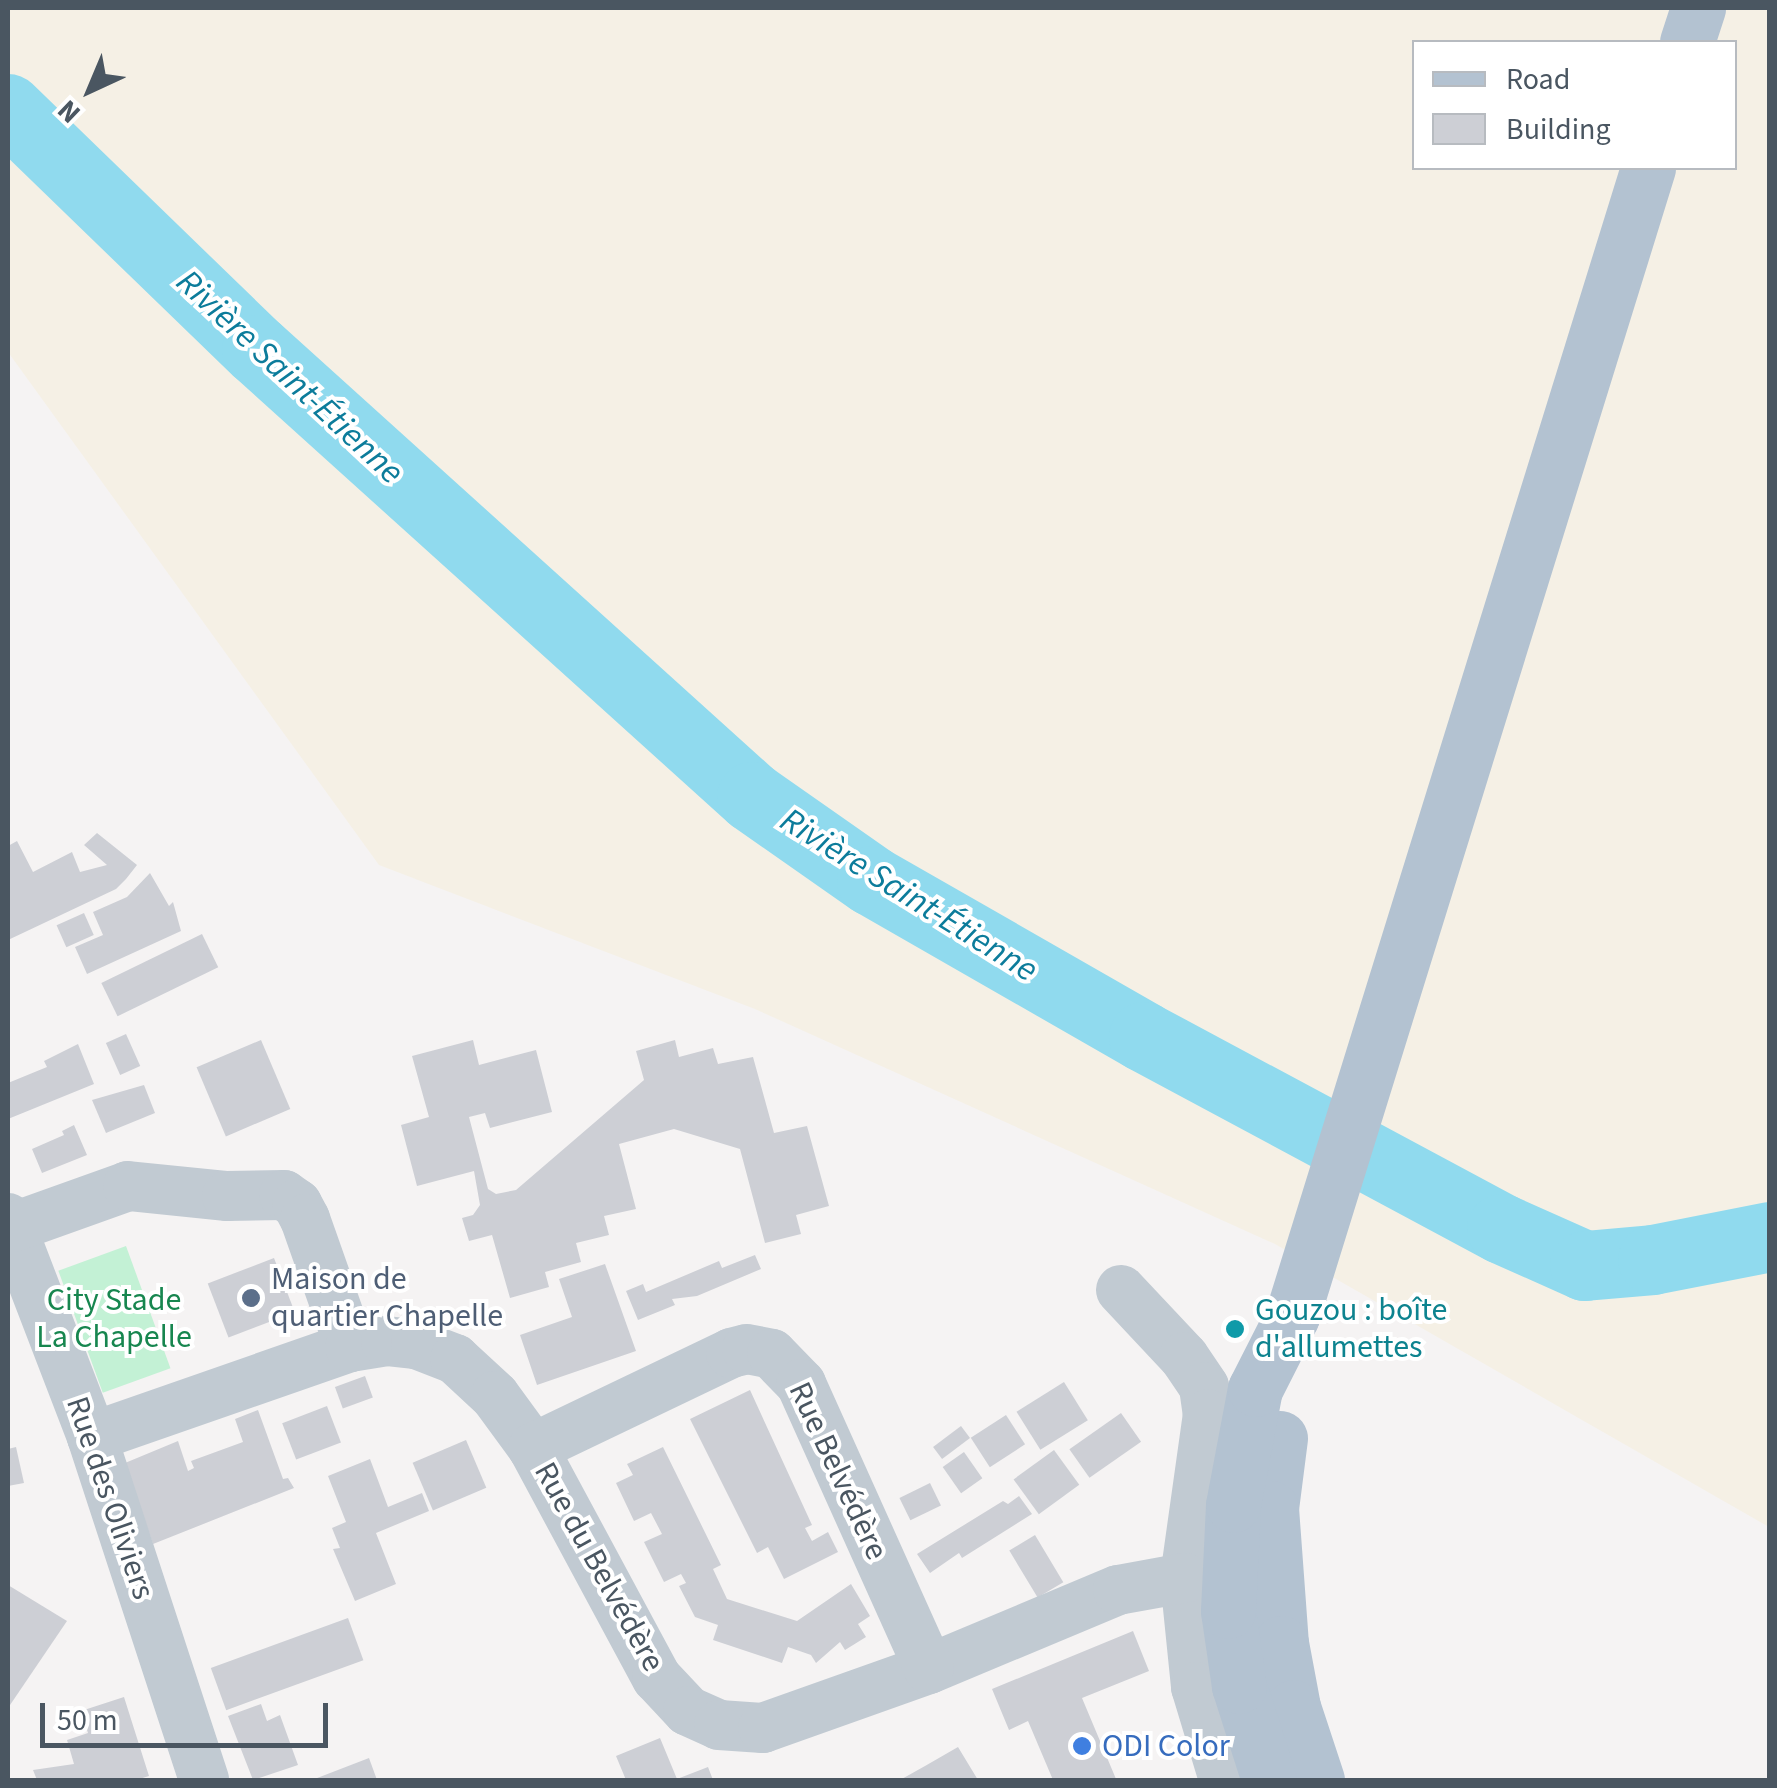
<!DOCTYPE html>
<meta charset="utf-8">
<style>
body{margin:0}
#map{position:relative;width:1777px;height:1788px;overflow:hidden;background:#f5f3f3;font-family:"Source Sans 3",sans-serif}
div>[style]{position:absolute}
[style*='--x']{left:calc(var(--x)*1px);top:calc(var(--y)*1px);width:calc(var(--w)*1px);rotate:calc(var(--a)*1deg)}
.green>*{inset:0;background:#c3f1d5;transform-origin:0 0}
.sand>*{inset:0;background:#f5f0e5}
.river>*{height:70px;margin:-35px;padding:0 35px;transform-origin:35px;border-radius:35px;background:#90daee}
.building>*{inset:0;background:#cdcfd5;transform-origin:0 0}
.minor>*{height:50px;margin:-25px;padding:0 25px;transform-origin:25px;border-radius:25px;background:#c1cad2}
.major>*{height:55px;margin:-27.5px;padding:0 27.5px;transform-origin:27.5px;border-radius:27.5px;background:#b3c2d1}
.dots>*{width:28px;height:28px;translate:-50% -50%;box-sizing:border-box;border:5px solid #fff;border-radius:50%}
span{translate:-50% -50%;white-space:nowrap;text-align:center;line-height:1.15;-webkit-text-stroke:8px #fff;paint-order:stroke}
.service-label{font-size:32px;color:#4e5e75}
.left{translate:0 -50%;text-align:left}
.park-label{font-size:32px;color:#17864f}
.culture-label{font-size:32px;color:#0d838f}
.street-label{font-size:32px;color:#4a5661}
.shop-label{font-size:32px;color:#366cbe}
.water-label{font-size:35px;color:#0c7c9b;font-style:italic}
.frame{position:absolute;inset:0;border:10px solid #4a5661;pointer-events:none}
.legend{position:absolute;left:1412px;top:40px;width:325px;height:130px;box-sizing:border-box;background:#fff;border:2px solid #b7bbc0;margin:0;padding:12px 18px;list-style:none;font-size:30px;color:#4a5661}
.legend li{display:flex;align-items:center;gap:20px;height:50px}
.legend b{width:50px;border:2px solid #b7bbc0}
.north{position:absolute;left:40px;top:40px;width:100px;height:100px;-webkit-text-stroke:8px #fff;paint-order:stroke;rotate:224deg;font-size:28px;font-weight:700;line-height:40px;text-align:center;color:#4a5661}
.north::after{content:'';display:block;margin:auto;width:35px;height:45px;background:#4a5661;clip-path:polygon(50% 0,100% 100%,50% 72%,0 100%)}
.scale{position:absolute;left:40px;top:1703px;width:288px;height:45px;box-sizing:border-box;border:5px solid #4a5661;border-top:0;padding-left:12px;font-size:30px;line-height:35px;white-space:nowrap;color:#4a5661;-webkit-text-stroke:8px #fff;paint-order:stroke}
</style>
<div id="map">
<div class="green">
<i style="left:126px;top:1246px;width:130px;height:72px;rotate:70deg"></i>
</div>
<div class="sand">
<i style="clip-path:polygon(evenodd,8px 8px,1769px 8px,1769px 1527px,1275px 1244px,755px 1009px,379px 865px,8px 352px,8px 8px,1414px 42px,1734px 42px,1734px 168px,1414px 168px,1414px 42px)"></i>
</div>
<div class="river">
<i style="--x:8;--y:109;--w:347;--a:44.1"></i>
<i style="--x:257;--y:350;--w:667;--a:42.08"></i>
<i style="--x:752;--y:797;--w:146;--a:35"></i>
<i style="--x:872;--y:881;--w:314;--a:29.8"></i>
<i style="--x:1144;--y:1037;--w:406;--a:28.2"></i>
<i style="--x:1502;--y:1229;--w:91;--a:24"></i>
<i style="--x:1585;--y:1266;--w:68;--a:-5"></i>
<i style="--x:1653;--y:1260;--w:119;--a:-11.1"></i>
</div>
<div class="building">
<i style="clip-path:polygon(97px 833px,137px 865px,126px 879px,116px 889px,8px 940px,8px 846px,17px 841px,33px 872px,72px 852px,80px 872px,107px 865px,84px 845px)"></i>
<i style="clip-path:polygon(150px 873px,169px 906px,173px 902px,181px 931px,87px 974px,75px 947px,103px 935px,93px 912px,127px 897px)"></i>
<i style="left:84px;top:913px;width:24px;height:30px;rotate:66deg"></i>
<i style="left:202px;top:934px;width:37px;height:112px;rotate:64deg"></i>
<i style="left:126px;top:1034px;width:35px;height:22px;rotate:66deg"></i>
<i style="left:261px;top:1040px;width:75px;height:70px;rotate:67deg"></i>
<i style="clip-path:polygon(473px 1040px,479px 1065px,536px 1050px,552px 1112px,490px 1128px,485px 1113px,469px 1117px,488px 1189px,496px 1194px,516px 1190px,644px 1080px,636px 1051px,675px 1040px,679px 1057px,713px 1048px,718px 1064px,753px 1057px,774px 1133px,807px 1126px,829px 1206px,796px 1215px,801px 1234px,765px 1243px,740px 1149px,674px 1129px,619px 1144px,636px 1209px,604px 1216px,609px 1235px,576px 1243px,581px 1262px,545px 1272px,549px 1287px,510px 1298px,492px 1235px,469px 1241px,462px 1218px,473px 1215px,480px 1205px,474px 1171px,417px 1186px,401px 1125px,429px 1117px,412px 1056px)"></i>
<i style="clip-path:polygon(78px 1044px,94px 1084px,8px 1119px,8px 1083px,47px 1067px,44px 1061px)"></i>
<i style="clip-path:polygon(144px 1085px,155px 1113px,106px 1133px,92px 1100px)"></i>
<i style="clip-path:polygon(74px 1125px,87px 1155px,42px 1173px,32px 1149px,64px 1135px,62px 1131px)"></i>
<i style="clip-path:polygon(755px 1255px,761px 1269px,697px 1296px,672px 1299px,675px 1305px,638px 1320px,626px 1291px,643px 1284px,646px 1292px,719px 1261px,722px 1268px)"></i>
<i style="left:274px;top:1258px;width:58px;height:71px;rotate:69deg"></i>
<i style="clip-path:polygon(605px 1264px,636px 1351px,537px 1385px,520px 1335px,572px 1317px,559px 1279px)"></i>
<i style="left:365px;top:1376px;width:23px;height:32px;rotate:70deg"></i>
<i style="left:1064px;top:1382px;width:45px;height:56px;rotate:58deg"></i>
<i style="clip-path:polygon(750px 1390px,812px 1525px,805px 1528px,812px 1541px,828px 1532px,838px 1552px,784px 1579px,768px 1547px,757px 1553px,690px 1419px)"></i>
<i style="left:327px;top:1406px;width:39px;height:48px;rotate:69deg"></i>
<i style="clip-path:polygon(258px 1410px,283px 1479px,288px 1478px,294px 1488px,153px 1544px,125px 1463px,178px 1441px,188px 1471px,194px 1468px,191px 1461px,243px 1442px,235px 1419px)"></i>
<i style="left:1121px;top:1413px;width:35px;height:63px;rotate:55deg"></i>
<i style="left:1006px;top:1415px;width:35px;height:42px;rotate:57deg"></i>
<i style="left:961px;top:1426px;width:15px;height:35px;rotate:53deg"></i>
<i style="left:466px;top:1440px;width:52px;height:58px;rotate:67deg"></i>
<i style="clip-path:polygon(16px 1447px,24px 1483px,8px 1486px,8px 1449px)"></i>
<i style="clip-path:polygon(663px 1447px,721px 1565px,713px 1569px,727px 1599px,797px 1621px,851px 1584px,870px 1616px,858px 1624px,866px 1637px,845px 1650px,840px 1642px,816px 1663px,811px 1655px,788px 1647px,782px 1663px,713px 1640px,718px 1625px,695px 1617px,679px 1586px,686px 1583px,681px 1574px,664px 1582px,644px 1542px,662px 1534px,651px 1513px,634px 1521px,616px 1483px,633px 1475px,627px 1464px)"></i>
<i style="left:1054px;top:1450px;width:43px;height:50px;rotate:54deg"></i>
<i style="left:964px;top:1452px;width:32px;height:26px;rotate:55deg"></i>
<i style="clip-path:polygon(370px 1459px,388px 1507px,422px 1493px,429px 1511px,376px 1533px,396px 1584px,355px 1601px,333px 1549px,340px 1548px,332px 1528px,346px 1522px,328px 1476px)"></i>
<i style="left:930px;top:1483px;width:25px;height:34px;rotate:64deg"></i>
<i style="clip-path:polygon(1019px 1496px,1032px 1514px,962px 1558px,959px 1553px,930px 1573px,917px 1554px,1003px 1501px,1008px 1504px)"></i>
<i style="left:1035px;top:1535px;width:55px;height:30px;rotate:59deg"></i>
<i style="clip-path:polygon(8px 1585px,67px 1621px,8px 1708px)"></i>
<i style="left:348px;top:1618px;width:45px;height:146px;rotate:70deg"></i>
<i style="clip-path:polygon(1133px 1631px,1149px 1671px,1082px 1698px,1116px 1779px,1053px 1780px,1028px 1721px,1009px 1730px,992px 1689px)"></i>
<i style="clip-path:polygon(124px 1697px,149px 1776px,136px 1780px,37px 1780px,33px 1770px,74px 1764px,67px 1740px,88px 1733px,81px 1711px)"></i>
<i style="clip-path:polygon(261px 1704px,267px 1721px,280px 1715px,298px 1765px,253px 1780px,228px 1716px)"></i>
<i style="clip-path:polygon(660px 1738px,677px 1779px,708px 1767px,713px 1780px,626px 1780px,616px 1756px)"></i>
<i style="clip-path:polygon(958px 1747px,978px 1780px,900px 1780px,925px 1766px)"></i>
<i style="clip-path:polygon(369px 1758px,377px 1780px,312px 1780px)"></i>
</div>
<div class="minor">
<i style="--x:8;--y:1218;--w:235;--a:69"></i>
<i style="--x:92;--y:1437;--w:361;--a:71.9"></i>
<i style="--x:11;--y:1228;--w:124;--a:-19.7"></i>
<i style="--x:128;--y:1186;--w:100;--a:5.8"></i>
<i style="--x:227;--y:1196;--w:57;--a:-1"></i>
<i style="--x:284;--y:1195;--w:16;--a:35"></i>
<i style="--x:297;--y:1204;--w:17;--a:62"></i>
<i style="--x:305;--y:1219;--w:136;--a:70.6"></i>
<i style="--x:1121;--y:1290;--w:92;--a:46.8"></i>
<i style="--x:1184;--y:1357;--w:36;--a:56"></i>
<i style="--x:1204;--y:1387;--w:27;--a:82"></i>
<i style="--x:1208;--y:1414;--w:166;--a:98"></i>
<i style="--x:1185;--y:1578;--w:110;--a:84.2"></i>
<i style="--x:1196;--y:1687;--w:97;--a:73.2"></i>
<i style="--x:92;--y:1437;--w:273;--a:-19.2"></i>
<i style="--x:350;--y:1347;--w:36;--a:-9"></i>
<i style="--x:386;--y:1341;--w:30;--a:6"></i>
<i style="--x:416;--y:1344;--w:42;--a:21"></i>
<i style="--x:455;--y:1359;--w:54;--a:42.8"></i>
<i style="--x:495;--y:1396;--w:64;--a:53.8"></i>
<i style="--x:533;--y:1448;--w:261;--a:61.7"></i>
<i style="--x:657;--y:1678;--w:45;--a:46.8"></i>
<i style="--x:688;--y:1711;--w:34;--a:24"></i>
<i style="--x:719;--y:1725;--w:44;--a:3.9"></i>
<i style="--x:763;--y:1728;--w:176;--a:-19.6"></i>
<i style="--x:929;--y:1669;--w:205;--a:-22.7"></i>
<i style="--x:1118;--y:1590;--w:68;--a:-10.2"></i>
<i style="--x:533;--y:1448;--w:220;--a:-25.6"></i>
<i style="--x:731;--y:1353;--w:16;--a:-14"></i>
<i style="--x:747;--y:1349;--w:25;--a:11"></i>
<i style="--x:772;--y:1354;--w:42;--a:46"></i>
<i style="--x:801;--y:1384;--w:312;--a:65.8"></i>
</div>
<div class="major">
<i style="--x:1687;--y:42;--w:36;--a:-72"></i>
<i style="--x:1280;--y:1438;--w:71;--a:97.3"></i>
<i style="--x:1271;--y:1508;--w:135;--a:85.8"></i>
<i style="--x:1281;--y:1643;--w:65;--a:79.4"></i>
<i style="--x:1293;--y:1707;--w:77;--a:71.8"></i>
<i style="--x:1269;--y:1780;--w:99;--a:-107.7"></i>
<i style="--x:1239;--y:1686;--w:76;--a:-98.3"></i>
<i style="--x:1228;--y:1611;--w:106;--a:-87.3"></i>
<i style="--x:1233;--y:1505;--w:118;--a:-79.3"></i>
<i style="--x:1255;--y:1389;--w:82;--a:-63.1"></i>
<i style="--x:1292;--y:1316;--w:1202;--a:-72.77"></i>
</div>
<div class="dots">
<i style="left:251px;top:1298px;background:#5c6f8a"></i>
<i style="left:1235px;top:1329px;background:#0f9aa8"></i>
<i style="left:1082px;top:1746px;background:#3f7fe0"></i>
</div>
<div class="service-label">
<span class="left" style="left:271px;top:1298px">Maison de<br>quartier Chapelle</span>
</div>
<div class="park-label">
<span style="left:114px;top:1319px">City Stade<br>La Chapelle</span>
</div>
<div class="culture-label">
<span class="left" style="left:1255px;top:1329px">Gouzou : boîte<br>d'allumettes</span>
</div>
<div class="street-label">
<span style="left:838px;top:1471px;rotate:65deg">Rue Belvédère</span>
<span style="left:110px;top:1498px;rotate:71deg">Rue des Oliviers</span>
<span style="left:599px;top:1567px;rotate:61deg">Rue du Belvédère</span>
</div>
<div class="shop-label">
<span class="left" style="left:1102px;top:1746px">ODI Color</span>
</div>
<div class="water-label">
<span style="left:290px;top:377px;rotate:43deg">Rivière Saint-Étienne</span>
<span style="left:909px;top:895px;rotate:32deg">Rivière Saint-Étienne</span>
</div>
<div class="frame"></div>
<ul class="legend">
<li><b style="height:12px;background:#b3c2d1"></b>Road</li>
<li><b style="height:28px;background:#cdcfd5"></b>Building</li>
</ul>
<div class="north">N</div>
<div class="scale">50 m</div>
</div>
